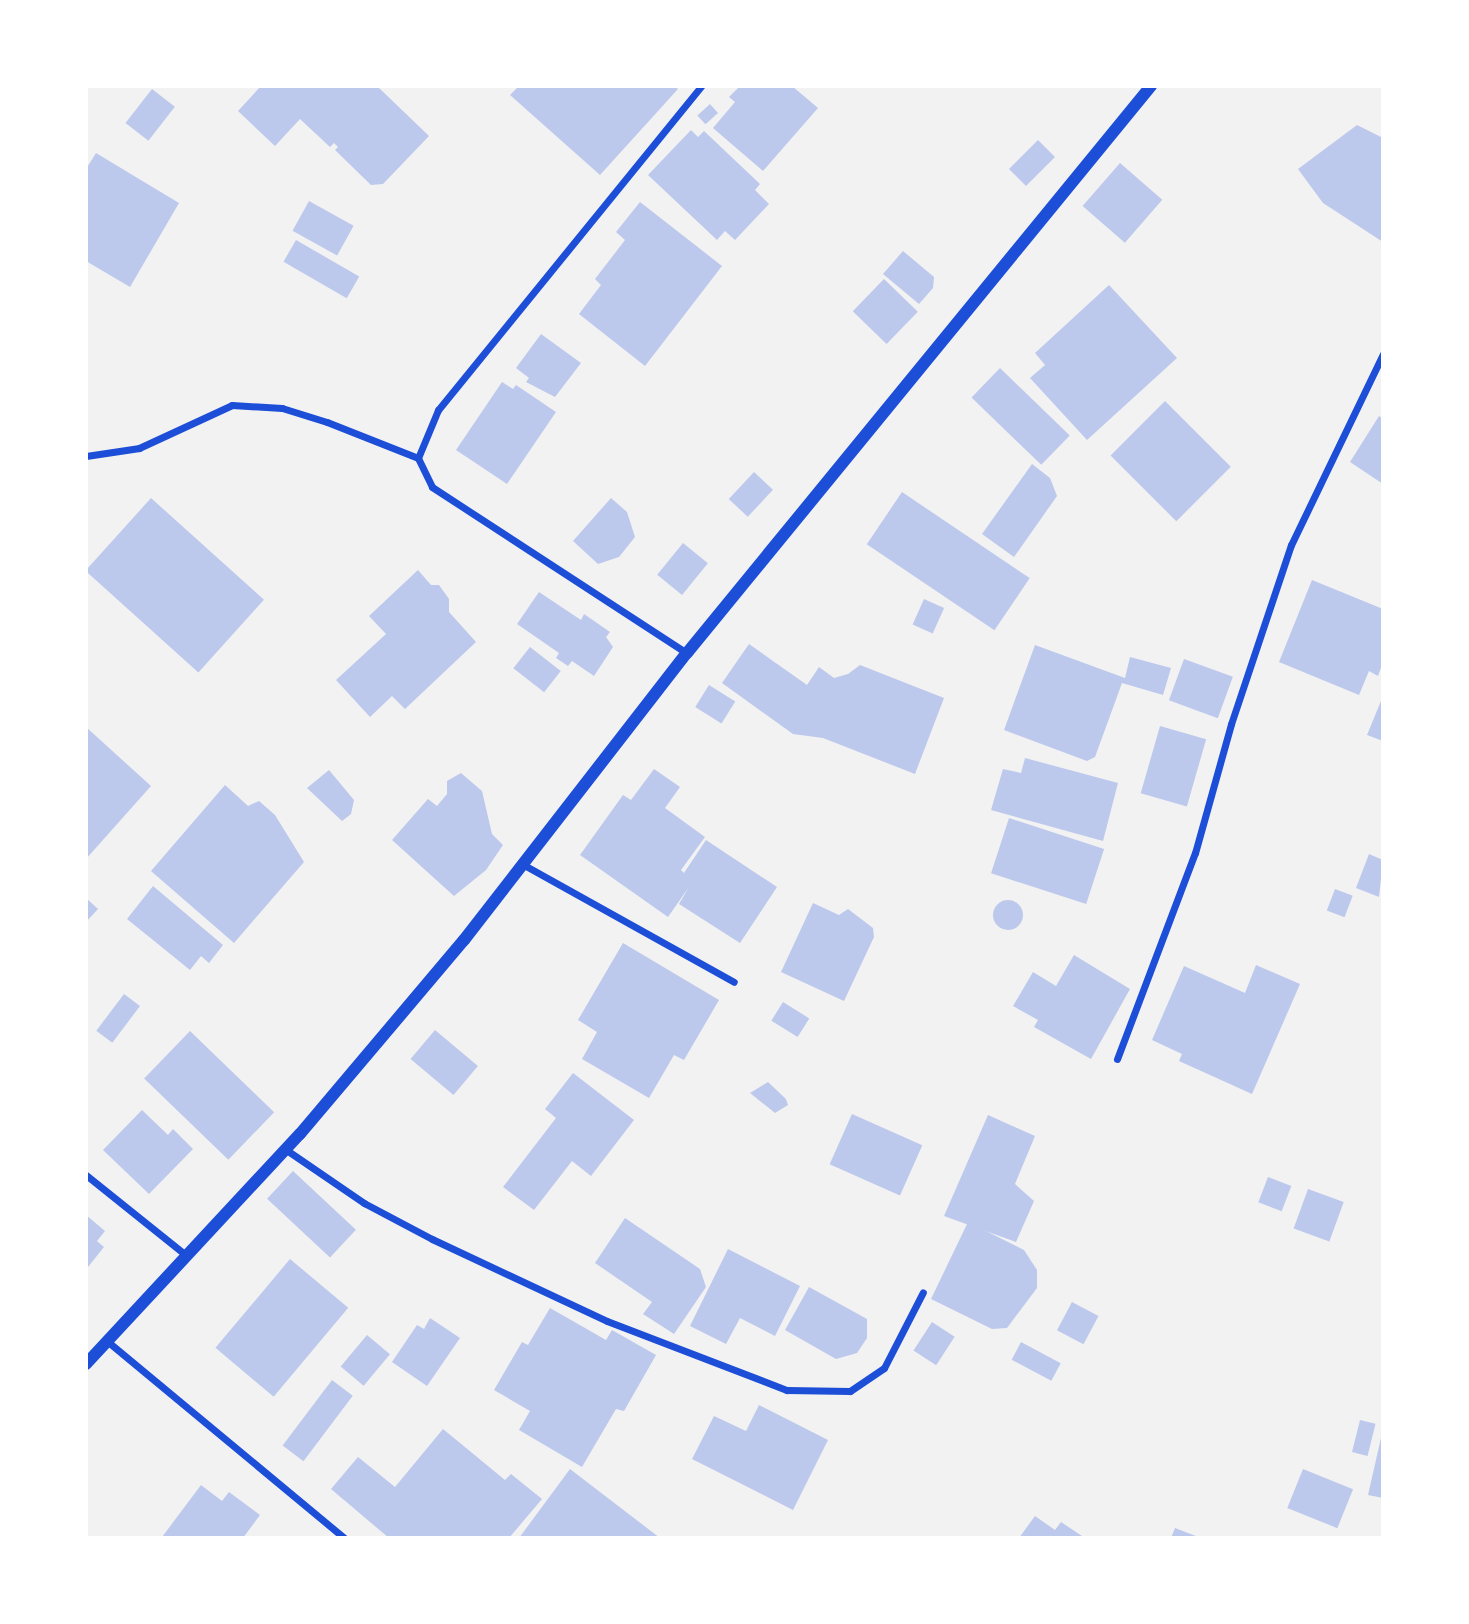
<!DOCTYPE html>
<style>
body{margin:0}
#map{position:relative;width:1469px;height:1624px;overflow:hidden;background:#f2f2f2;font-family:"Sofia Sans Condensed",sans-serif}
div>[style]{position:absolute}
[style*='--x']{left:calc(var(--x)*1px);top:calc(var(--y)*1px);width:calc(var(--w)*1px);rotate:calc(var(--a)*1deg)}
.building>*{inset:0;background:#bdc9ec;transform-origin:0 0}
.round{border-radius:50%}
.minor>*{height:7px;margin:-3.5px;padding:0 3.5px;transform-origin:3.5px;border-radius:3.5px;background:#1d4ed8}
.tertiary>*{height:12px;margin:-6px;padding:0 6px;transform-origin:6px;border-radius:6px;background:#1d4ed8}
span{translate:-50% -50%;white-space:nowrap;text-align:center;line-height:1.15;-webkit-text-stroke:5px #fff;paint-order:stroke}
.frame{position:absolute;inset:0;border:88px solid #fff;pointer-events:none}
</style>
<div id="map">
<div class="building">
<i style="clip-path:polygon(261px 86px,377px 86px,429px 136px,383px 184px,371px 185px,335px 150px,338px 147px,334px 143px,330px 147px,300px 119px,275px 146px,238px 111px)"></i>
<i style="clip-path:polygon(519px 86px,674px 86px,678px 89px,600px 175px,510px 95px)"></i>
<i style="clip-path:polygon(740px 86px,792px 86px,818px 108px,763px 171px,713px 128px,735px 102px,729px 97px)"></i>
<i style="left:152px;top:89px;width:29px;height:43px;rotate:38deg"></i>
<i style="left:710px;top:104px;width:12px;height:17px;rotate:48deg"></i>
<i style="clip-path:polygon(1357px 125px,1383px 138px,1383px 242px,1323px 203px,1298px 169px)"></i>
<i style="clip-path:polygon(691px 130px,698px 137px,704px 131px,760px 184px,755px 190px,769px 204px,735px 240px,725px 231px,717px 240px,648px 175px)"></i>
<i style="left:1038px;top:140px;width:24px;height:41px;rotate:45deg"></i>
<i style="clip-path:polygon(96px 153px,179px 203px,130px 287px,86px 261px,86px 169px)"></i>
<i style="left:1120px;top:163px;width:56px;height:57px;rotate:41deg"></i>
<i style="left:309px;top:201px;width:51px;height:34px;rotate:29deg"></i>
<i style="clip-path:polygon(640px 202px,722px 266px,645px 366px,579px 314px,601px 285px,595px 279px,625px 240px,616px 232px)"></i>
<i style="left:296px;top:240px;width:73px;height:25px;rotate:30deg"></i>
<i style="clip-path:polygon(903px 251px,934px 277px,933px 288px,919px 304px,883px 274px)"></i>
<i style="left:884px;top:279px;width:47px;height:45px;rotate:44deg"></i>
<i style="clip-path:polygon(1109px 285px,1177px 358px,1087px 440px,1030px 378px,1045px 365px,1035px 353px)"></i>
<i style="clip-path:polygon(541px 334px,581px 363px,555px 397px,526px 382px,529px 378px,516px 368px)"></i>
<i style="left:1000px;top:368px;width:97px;height:41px;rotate:44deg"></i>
<i style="clip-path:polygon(502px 382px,513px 389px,516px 385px,556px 412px,507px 484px,456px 450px)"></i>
<i style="left:1165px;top:401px;width:93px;height:77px;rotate:45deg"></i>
<i style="clip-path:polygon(1379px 416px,1383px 419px,1383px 484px,1350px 462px)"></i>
<i style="clip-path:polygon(1032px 464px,1050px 478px,1057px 496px,1014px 557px,982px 534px)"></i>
<i style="left:754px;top:472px;width:26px;height:37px;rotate:43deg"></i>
<i style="left:902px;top:492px;width:154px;height:63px;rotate:34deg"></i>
<i style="left:151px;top:498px;width:152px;height:98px;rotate:42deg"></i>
<i style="clip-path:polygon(611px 498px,627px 512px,635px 537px,619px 557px,598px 564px,573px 541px)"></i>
<i style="left:683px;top:543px;width:32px;height:41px;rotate:39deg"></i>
<i style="clip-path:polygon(418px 570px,431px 585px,439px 585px,449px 599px,449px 612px,476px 642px,405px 709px,392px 696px,370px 717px,336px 680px,386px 634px,369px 616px)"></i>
<i style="clip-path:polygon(1312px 580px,1383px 609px,1383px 662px,1378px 676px,1369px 671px,1359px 695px,1279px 662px)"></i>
<i style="clip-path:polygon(539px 592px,581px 620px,584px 614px,610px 632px,606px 637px,613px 647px,594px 676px,572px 661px,568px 666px,556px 658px,559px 653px,517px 624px)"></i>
<i style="left:924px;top:599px;width:22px;height:28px;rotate:24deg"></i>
<i style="clip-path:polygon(749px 644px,807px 685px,819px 667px,834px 678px,848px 674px,860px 665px,944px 698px,915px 774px,823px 738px,793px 734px,722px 683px)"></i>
<i style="clip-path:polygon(1035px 645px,1125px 678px,1130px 657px,1171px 668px,1163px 695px,1122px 683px,1095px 757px,1087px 761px,1004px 730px)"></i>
<i style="left:530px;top:647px;width:39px;height:27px;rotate:38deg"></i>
<i style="left:1184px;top:659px;width:52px;height:44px;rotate:20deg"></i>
<i style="left:709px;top:685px;width:31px;height:26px;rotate:32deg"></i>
<i style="clip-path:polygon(1383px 696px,1383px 741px,1367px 735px)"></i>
<i style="left:1160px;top:726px;width:48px;height:70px;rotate:16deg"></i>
<i style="clip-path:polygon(86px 727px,151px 786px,86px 859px)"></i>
<i style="clip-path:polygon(1025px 758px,1118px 783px,1103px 841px,991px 810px,1003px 769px,1021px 773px)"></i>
<i style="clip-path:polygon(654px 769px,680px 787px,665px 808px,705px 837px,681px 870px,684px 873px,706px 840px,777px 887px,740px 943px,679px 904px,689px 887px,668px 917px,580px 855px,623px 795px,631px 800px)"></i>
<i style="clip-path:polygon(329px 770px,354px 800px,351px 814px,342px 821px,307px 788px)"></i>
<i style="clip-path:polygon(461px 773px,482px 791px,492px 834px,503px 845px,486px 870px,454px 896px,392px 840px,428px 799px,437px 806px,447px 794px,447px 781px)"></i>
<i style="clip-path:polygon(225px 785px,248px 806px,259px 801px,275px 815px,304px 862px,234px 943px,151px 871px)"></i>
<i style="left:1009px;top:818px;width:100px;height:58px;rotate:18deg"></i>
<i style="clip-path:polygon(1369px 854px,1383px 860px,1379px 897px,1356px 888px)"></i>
<i style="clip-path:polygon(153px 886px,223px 945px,209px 963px,201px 956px,190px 970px,127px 919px)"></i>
<i style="left:1335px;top:889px;width:19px;height:23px;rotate:21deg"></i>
<i style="clip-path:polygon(86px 898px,98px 909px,86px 922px)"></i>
<i class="round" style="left:993px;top:900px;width:30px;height:30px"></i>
<i style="clip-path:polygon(813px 903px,839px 915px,848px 909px,873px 928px,874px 937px,844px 1001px,781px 972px)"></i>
<i style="clip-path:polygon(623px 943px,719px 1000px,684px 1060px,674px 1055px,649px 1098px,582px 1059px,597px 1032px,578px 1020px)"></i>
<i style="clip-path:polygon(1074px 955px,1130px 989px,1091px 1059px,1034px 1027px,1038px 1020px,1013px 1006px,1033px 972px,1056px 986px)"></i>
<i style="clip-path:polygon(1256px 965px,1300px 984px,1252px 1094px,1179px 1061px,1182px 1054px,1152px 1040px,1184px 966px,1245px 993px)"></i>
<i style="left:124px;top:994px;width:20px;height:46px;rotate:37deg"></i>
<i style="left:783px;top:1002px;width:31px;height:22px;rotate:32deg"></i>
<i style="left:435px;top:1030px;width:56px;height:38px;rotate:40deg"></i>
<i style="left:190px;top:1031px;width:117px;height:66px;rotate:44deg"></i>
<i style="clip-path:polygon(573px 1073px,634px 1120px,591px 1176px,572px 1161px,534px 1210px,503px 1187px,556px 1118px,545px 1109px)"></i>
<i style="clip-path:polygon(768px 1082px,786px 1099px,788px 1105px,775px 1113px,750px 1093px)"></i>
<i style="clip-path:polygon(142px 1110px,168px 1135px,173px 1129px,193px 1149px,149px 1194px,103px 1150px)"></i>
<i style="left:852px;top:1114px;width:77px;height:55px;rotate:24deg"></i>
<i style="clip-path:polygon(988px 1115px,1035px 1136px,1015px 1184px,1034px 1201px,1016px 1242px,944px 1216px)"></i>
<i style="left:293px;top:1171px;width:86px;height:38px;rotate:43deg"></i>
<i style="left:1268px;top:1177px;width:25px;height:27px;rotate:21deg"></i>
<i style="left:1308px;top:1189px;width:38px;height:42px;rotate:20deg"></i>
<i style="clip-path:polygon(86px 1215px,105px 1231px,97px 1241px,104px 1247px,88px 1267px)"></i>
<i style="clip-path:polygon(625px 1218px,700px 1269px,706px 1287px,674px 1334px,643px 1314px,652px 1302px,595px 1263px)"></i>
<i style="clip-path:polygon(968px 1222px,1024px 1250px,1037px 1270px,1037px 1288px,1007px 1328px,992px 1329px,931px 1299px)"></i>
<i style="clip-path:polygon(728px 1249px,800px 1286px,775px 1336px,740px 1318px,726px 1344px,690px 1326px)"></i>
<i style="left:290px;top:1259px;width:76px;height:116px;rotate:40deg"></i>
<i style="clip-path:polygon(809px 1287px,867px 1319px,867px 1338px,857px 1353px,836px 1359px,785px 1330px)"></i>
<i style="left:1072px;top:1302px;width:30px;height:32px;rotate:28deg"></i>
<i style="clip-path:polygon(550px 1308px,606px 1340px,612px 1330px,656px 1355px,624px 1411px,616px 1409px,582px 1467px,519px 1430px,530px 1411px,494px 1390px,522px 1342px,528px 1345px)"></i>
<i style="clip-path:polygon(430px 1318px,460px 1338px,427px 1386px,392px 1362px,417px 1325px,424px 1329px)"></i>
<i style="left:932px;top:1322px;width:27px;height:34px;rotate:33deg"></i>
<i style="left:367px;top:1335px;width:30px;height:41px;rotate:40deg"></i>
<i style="left:1021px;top:1342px;width:45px;height:20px;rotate:28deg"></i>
<i style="left:332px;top:1380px;width:26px;height:82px;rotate:37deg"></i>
<i style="clip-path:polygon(759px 1405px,828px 1440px,793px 1510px,692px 1459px,714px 1416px,746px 1431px)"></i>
<i style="left:1360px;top:1420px;width:16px;height:33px;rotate:14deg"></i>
<i style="clip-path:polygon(443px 1429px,505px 1480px,511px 1474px,542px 1499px,509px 1538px,389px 1538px,331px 1489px,358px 1457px,395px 1487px)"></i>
<i style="clip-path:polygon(1383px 1429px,1383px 1498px,1368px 1495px)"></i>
<i style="clip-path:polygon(570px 1469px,660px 1538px,519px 1538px)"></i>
<i style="left:1303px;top:1469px;width:54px;height:42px;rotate:22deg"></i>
<i style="clip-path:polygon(201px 1485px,222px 1501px,229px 1492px,260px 1515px,243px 1538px,162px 1537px)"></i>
<i style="clip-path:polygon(1035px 1516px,1055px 1530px,1061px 1522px,1085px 1538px,1019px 1538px)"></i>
<i style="clip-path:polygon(1175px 1528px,1201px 1538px,1171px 1538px)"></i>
</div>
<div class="minor">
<i style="--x:86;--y:456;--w:54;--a:-8.6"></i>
<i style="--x:139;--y:448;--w:102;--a:-24.8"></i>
<i style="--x:232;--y:405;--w:50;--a:3.4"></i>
<i style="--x:282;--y:408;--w:47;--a:17.3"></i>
<i style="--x:327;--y:422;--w:98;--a:21.6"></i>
<i style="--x:418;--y:458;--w:32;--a:64"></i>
<i style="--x:432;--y:487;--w:304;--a:33.1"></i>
<i style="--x:418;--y:458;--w:52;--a:-67.4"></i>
<i style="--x:438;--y:410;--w:417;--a:-50.9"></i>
<i style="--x:524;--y:865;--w:240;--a:29.1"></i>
<i style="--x:1117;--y:1059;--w:220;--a:-69.3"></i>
<i style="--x:1195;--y:853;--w:134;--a:-74.4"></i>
<i style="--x:1231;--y:724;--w:189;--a:-71.5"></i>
<i style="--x:1291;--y:545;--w:212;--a:-64.3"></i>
<i style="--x:285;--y:1149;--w:96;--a:34.4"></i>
<i style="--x:364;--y:1203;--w:77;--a:27.9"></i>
<i style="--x:432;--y:1239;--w:193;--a:25.1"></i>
<i style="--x:607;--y:1321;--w:193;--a:21"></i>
<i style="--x:787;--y:1390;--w:63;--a:0.9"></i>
<i style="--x:850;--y:1391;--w:41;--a:-34.1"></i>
<i style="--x:884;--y:1368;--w:85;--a:-62.8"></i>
<i style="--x:86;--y:1175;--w:129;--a:38.7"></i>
<i style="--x:107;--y:1341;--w:308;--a:39.7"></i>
</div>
<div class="tertiary">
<i style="--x:86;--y:1364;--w:314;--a:-47.1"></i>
<i style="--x:300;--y:1134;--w:254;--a:-49.8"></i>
<i style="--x:464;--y:940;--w:363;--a:-52.2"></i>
<i style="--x:687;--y:653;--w:733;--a:-50.71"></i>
</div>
<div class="frame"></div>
</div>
